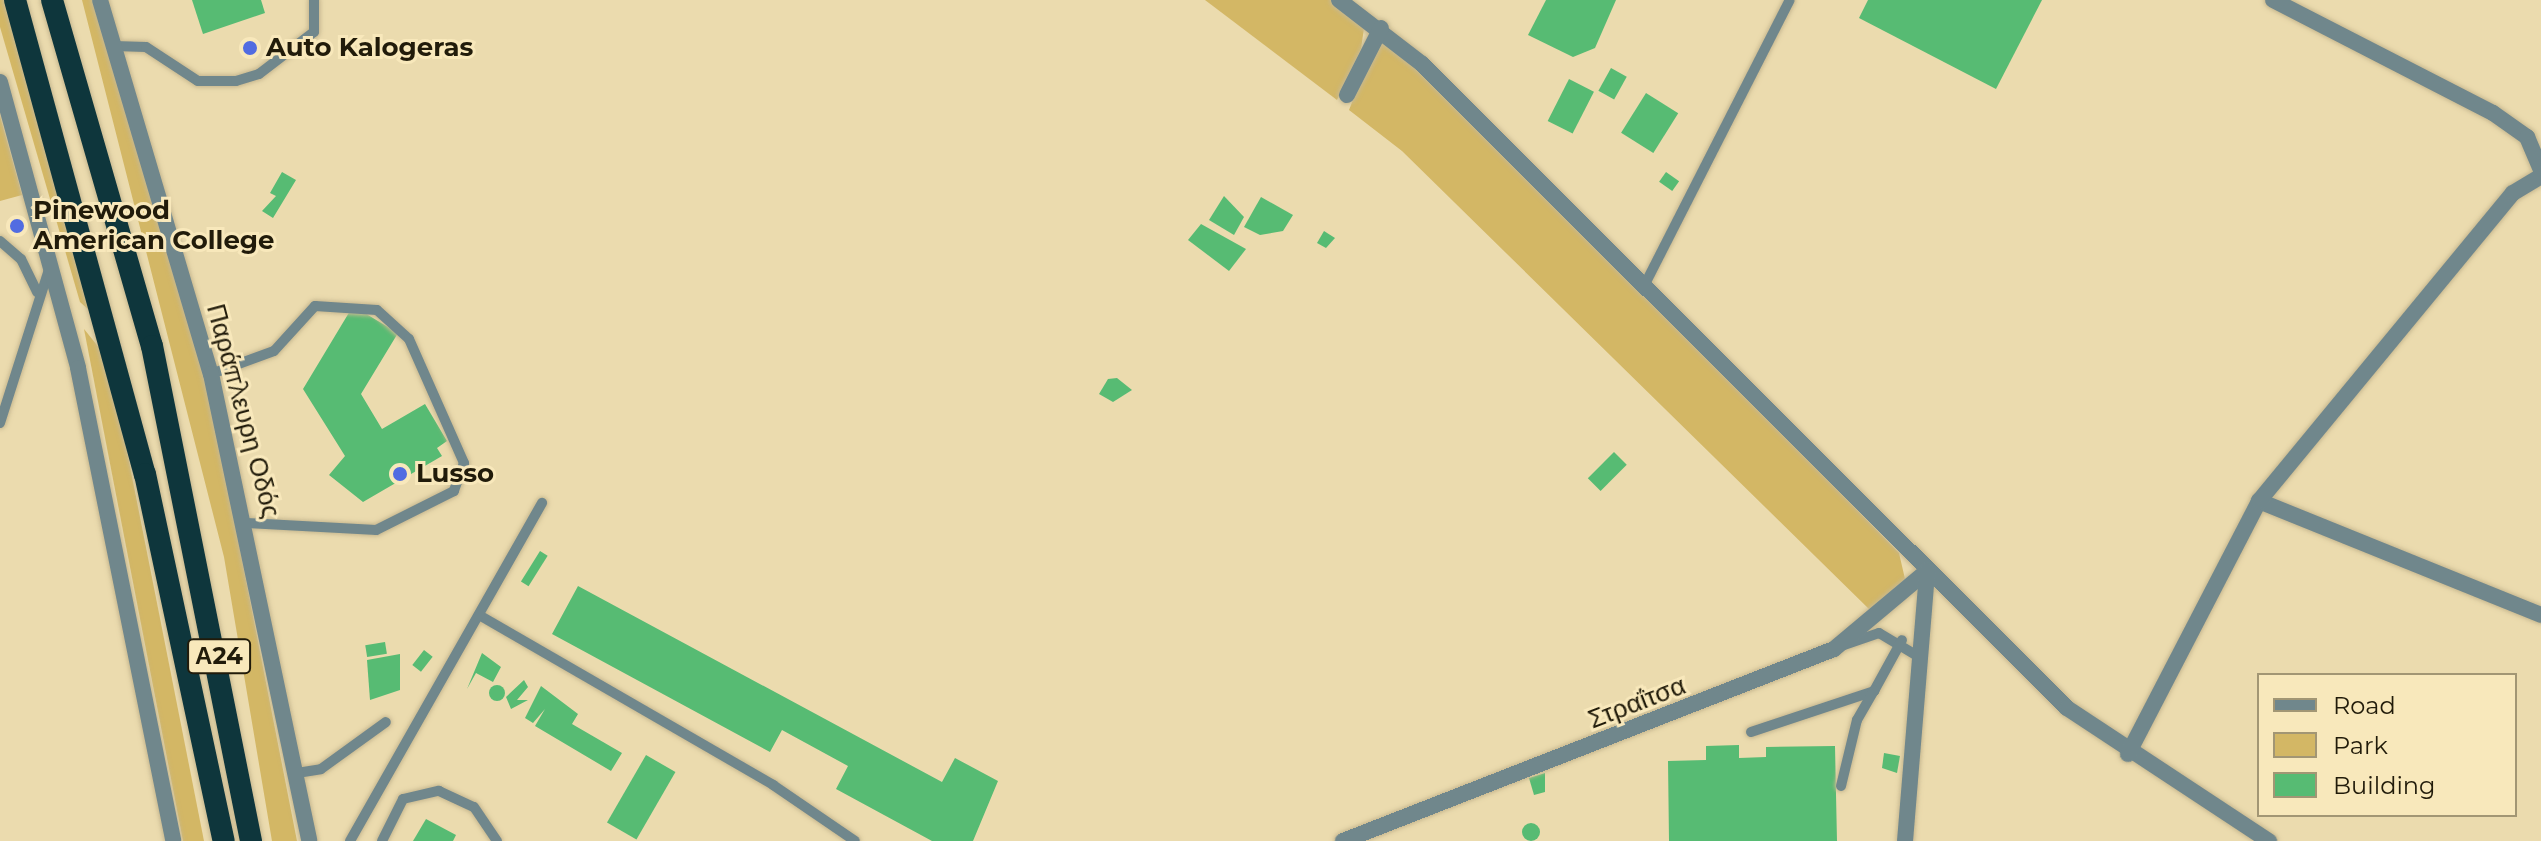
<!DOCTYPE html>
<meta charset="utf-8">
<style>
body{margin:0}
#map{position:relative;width:2541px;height:841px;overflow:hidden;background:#ebdbae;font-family:Montserrat,sans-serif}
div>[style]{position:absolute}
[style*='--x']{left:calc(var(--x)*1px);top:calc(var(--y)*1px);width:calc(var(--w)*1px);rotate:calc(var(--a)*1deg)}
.green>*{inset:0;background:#d3b765}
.building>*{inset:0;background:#57bb73;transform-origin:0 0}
.round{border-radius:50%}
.roads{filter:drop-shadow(0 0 2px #c7b890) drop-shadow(0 0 2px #c7b890)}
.service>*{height:10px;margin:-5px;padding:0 5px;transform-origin:5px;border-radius:5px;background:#70878c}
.minor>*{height:16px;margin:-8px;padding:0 8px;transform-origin:8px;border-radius:8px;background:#70878c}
.tertiary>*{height:16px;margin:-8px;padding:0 8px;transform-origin:8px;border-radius:8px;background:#70878c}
.trunk>*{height:22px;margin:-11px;padding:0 11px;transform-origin:11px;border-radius:11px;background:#0e363c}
.dots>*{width:22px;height:22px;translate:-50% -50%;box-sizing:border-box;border:4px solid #f8e8bb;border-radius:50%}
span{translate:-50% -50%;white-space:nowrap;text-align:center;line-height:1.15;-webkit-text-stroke:6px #f8e8bb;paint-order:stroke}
.shield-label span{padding:2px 6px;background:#f8e8bb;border:2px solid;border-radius:6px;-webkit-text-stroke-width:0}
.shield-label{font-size:24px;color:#211b0a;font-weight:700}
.poi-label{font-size:26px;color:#211b0a;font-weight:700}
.left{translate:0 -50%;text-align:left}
.street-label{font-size:26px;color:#211b0a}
.legend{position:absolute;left:2257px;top:673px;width:260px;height:144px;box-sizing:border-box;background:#f8e8bb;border:2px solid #a29674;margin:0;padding:10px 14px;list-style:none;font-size:24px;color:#211b0a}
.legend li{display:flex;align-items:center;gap:16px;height:40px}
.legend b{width:40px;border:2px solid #a29674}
</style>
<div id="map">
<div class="green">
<i style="clip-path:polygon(0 0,7px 0,99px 319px,80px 302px,0 27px)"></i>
<i style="clip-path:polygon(82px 0,92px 0,205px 371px,297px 841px,272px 841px,224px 557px)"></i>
<i style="clip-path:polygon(1205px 0,1336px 0,1365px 21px,1361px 49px,1337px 100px)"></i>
<i style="clip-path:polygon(1379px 34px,1453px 96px,1899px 553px,1905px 579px,1870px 610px,1402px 151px,1349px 110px)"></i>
<i style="clip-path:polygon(0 116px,22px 195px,0 201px)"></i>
<i style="clip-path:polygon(84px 329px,109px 360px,204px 841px,183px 841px)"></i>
</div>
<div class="building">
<i style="clip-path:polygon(192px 0,261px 0,265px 13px,203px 34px)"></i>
<i style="clip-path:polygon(1546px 0,1616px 0,1595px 48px,1573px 57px,1528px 35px)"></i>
<i style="clip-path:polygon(1868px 0,2042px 0,1996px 89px,1859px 18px)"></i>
<i style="left:1611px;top:68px;width:18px;height:26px;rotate:29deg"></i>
<i style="left:1569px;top:79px;width:28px;height:47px;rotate:27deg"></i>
<i style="left:1646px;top:93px;width:38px;height:47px;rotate:32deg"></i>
<i style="clip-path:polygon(282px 172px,296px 180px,273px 218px,262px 211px,276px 196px,270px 193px)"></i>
<i style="left:1666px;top:172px;width:16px;height:12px;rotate:35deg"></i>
<i style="clip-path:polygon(1224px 196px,1244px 217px,1234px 235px,1209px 220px)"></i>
<i style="clip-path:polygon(1261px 197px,1293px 215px,1283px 231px,1260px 235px,1244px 227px)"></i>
<i style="clip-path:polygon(1201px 224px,1246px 249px,1229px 271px,1188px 240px)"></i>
<i style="clip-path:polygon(1324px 231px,1335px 238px,1326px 248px,1317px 243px)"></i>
<i style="clip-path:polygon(353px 306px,398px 333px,361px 394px,382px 429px,425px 404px,447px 441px,437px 448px,442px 456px,363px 502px,329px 475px,345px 456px,303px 389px)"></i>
<i style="clip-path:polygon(1117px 378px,1132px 390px,1113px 402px,1099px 394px,1108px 379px)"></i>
<i style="left:1614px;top:452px;width:18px;height:37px;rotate:45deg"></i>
<i style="left:540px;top:551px;width:9px;height:36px;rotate:32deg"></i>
<i style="clip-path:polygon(578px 586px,942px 782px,955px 758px,998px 781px,973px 841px,932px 841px,836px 789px,848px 766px,782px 730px,770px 752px,552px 634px)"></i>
<i style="left:385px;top:642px;width:12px;height:20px;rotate:81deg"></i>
<i style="left:424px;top:650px;width:11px;height:19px;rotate:38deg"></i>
<i style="clip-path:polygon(482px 653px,501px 667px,493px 682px,476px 673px,467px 689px)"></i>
<i style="clip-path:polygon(400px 654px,400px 690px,370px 700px,367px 660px)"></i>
<i style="clip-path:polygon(524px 680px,528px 687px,517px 700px,528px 700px,511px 709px,506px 697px)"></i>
<i class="round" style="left:489px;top:685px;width:16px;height:16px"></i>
<i style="clip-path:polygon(541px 686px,578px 714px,572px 724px,622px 753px,611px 771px,535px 726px,545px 709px,533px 723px,525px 718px)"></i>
<i style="clip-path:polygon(1739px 745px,1739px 758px,1766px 757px,1766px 747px,1835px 746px,1837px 841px,1669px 841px,1668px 761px,1706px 760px,1706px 746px)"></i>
<i style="clip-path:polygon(1884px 753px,1900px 756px,1897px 773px,1882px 768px)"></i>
<i style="left:646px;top:755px;width:34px;height:78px;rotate:30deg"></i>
<i style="clip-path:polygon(1545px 773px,1545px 792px,1534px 795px,1529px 778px)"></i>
<i style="clip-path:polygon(426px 819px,456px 835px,453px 841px,413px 841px)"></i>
<i class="round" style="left:1522px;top:823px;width:18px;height:18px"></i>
</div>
<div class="roads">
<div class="service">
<i style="--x:114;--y:46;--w:32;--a:2"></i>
<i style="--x:146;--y:47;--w:62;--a:33.2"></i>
<i style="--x:198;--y:81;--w:38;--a:0"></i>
<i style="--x:236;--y:81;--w:24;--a:-17"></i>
<i style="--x:259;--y:74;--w:69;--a:-37.4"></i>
<i style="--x:314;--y:32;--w:32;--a:-90"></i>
<i style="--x:0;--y:241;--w:28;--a:41"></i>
<i style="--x:21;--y:259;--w:37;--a:64"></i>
<i style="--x:1643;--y:288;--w:323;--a:-63"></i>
<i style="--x:211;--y:374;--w:67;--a:-20.1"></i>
<i style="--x:274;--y:351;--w:61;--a:-47.7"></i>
<i style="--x:315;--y:306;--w:62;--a:3.7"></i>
<i style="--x:377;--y:310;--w:43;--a:42.2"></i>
<i style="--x:409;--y:339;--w:136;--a:66.1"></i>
<i style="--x:464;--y:463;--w:30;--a:110"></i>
<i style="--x:454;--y:491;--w:87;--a:153.4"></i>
<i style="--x:376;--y:530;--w:129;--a:-176.9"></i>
<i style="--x:0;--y:423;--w:165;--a:-72.3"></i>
<i style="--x:479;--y:615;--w:340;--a:30"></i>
<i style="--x:773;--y:785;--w:99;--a:34.3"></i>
<i style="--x:1844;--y:645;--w:37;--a:-19"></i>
<i style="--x:1879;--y:633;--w:49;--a:30.8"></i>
<i style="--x:1751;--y:732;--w:130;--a:-18.4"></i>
<i style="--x:1874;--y:691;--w:58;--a:-61.2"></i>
<i style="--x:297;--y:773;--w:24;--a:-9"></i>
<i style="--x:321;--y:769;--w:80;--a:-35.9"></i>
<i style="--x:1841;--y:786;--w:68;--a:-76.4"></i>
<i style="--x:1857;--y:720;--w:34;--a:-60"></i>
<i style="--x:350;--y:841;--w:389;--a:-60.4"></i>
<i style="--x:382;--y:841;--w:47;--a:-63.4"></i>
<i style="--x:403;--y:799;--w:37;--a:-13"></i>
<i style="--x:439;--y:791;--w:38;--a:25"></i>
<i style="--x:474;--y:807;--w:41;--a:55.9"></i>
</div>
<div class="minor">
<i style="--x:1339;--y:0;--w:105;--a:37.6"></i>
<i style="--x:1422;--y:64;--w:911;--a:44.96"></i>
<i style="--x:2067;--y:708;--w:242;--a:33.4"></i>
<i style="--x:2273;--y:0;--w:247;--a:27.2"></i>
<i style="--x:2493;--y:113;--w:42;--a:35.2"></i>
<i style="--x:2527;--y:137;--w:36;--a:67"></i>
<i style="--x:1347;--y:95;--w:75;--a:-63.1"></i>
<i style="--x:2259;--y:501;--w:304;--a:22"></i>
<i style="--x:2128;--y:754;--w:285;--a:-62.6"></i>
<i style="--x:2259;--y:501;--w:399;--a:-50.5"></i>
<i style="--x:2513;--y:193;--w:33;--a:-31"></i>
<i style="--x:1343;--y:841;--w:527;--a:-21.36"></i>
<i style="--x:1834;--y:649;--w:121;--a:-40"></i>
<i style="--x:1905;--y:841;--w:271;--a:-85.3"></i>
</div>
<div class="tertiary">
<i style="--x:100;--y:0;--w:390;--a:73.5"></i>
<i style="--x:211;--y:374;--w:477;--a:78.1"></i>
<i style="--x:0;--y:82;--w:296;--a:74.7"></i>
<i style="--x:78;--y:368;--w:482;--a:78.6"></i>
</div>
<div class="trunk">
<i style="--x:15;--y:0;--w:492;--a:74.7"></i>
<i style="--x:145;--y:474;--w:375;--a:77.9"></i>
<i style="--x:52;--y:0;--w:360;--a:73.9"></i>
<i style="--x:152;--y:346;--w:505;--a:78.69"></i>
</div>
</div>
<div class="dots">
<i style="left:250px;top:48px;background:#526ce1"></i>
<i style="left:17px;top:226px;background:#526ce1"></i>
<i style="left:400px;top:474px;background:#526ce1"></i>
</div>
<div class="shield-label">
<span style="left:219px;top:656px">Α24</span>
</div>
<div class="poi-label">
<span class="left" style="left:266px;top:48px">Auto Kalogeras</span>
<span class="left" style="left:33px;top:226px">Pinewood<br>American College</span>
<span class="left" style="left:416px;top:474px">Lusso</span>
</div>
<div class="street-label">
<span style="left:243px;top:411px;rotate:75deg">Παράπλευρη Οδός</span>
<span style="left:1637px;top:703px;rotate:-21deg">Στραΐτσα</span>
</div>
<ul class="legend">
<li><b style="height:10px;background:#70878c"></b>Road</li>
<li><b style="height:22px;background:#d3b765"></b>Park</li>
<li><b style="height:22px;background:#57bb73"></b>Building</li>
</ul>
</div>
